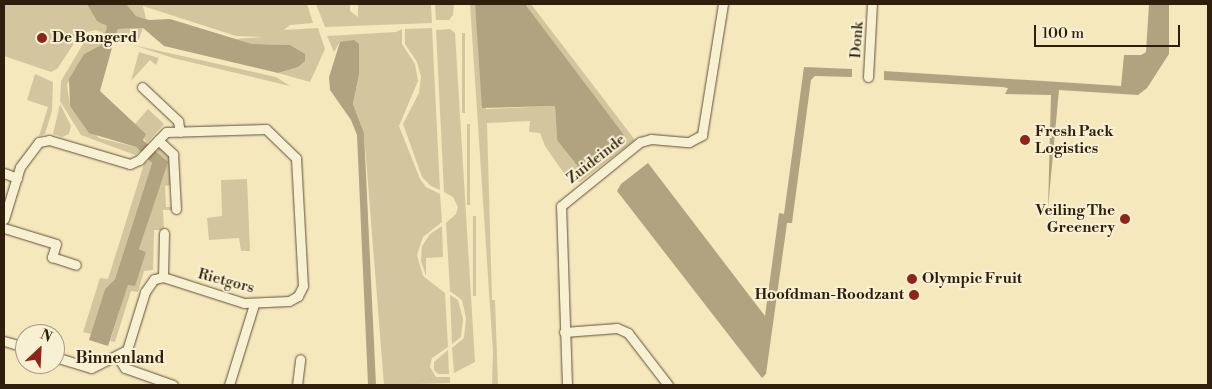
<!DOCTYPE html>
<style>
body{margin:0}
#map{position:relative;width:1212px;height:389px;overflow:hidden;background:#f5e8bc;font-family:"Libre Bodoni",serif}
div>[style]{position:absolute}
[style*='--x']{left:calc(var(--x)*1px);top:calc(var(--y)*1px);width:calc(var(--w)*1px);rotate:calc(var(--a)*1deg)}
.green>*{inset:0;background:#d3c69e;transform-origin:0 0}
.water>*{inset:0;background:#b1a380}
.roads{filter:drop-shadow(0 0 1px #605037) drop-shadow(0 0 1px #605037)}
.minor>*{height:9px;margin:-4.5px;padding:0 4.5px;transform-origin:4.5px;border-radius:4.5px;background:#f8f0d3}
.dots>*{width:14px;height:14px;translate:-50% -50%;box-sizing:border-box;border:2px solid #f8f0d3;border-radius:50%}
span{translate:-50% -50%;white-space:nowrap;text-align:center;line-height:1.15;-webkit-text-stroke:4px #f8f0d3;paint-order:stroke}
.poi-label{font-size:15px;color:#2e1e0b;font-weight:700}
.left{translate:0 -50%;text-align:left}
.right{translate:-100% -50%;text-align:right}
.street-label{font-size:15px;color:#2e1e0b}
.neighbourhood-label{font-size:16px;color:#2e1e0b;font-weight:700}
.frame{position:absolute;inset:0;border:5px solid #2e1e0b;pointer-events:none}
.north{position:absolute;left:15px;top:324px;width:50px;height:50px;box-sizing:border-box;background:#f8f0d3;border:1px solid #a79c83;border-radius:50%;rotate:25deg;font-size:14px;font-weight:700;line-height:20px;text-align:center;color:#2e1e0b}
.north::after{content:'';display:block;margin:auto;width:18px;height:22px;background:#8f2418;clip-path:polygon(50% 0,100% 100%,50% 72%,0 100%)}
.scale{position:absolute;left:1034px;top:25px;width:146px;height:22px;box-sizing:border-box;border:2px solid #2e1e0b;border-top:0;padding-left:6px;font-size:15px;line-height:18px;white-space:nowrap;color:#2e1e0b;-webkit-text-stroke:4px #f8f0d3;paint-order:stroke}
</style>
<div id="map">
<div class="green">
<i style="clip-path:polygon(4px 4px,307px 4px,313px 23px,290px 25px,284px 30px,318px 28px,325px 49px,310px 82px,278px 73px,298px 67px,290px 45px,251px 44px,236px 39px,263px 37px,236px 36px,143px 6px,146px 19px,136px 16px,129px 9px,103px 24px,107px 26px,105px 34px,96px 30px,87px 32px,75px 42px,57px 69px,51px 72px,4px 56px)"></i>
<i style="clip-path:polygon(316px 4px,350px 4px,350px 11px,358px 17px,358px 4px,431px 4px,432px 23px,325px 27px)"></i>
<i style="clip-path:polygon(435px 4px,454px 4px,453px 15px,449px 20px,436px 20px)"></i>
<i style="clip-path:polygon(470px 4px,475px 4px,486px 109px,555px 106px,557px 140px,623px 136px,525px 4px,531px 4px,635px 140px,580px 182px,569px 178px,563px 172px,545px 146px,540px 133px,529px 132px,530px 121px,487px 123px,492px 300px,495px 300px,498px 385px,492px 385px,493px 352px)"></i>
<i style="clip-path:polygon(143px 28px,138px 42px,115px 37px,118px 29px)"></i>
<i style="clip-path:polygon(432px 28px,440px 190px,431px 186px,422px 177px,403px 124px,419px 93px,421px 77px,417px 62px,405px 44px,405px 29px)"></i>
<i style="clip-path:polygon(402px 29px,402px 44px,415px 64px,418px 81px,399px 126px,420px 179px,426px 187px,440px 194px,442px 222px,423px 237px,417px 255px,423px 276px,445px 293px,448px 347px,432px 358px,430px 367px,436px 377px,450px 377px,450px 383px,384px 385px,364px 133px,353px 104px,359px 75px,340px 42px,334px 52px,327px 36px,396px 32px)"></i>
<i style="clip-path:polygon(450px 29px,455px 33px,475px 362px,454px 373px,452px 348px,464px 338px,466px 318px,462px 300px,450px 291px,446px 223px,456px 214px,458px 207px,453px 197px,444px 192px,436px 30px)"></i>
<i style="left:462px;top:33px;width:3px;height:80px"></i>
<i style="clip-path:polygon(94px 38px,102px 40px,101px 45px,84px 54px,67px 85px,70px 106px,99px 138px,136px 147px,140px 151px,135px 155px,81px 135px,60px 101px,61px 81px,86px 39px)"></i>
<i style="clip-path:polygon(133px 45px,276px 77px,290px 86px,173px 58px)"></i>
<i style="clip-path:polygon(139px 52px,159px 58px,156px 65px,150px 60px,131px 81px)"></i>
<i style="clip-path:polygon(35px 74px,53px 82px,52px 111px,45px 134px,39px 136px,48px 107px,27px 100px)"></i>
<i style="clip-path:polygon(60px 104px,71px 126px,69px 134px,62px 137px,53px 134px)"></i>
<i style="clip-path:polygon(148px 109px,164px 124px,147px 143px,143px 137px,146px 134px,135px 124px)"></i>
<i style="left:467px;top:124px;width:3px;height:81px"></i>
<i style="clip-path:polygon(160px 147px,170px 156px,171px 185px,165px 186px,166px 207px,172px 207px,173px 210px,163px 210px,164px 230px,154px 230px,153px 270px,144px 271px,138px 292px,131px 291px,115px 342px,110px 341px,128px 284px,134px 286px,146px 252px,139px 249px,167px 162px,156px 152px)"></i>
<i style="clip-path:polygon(149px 160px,152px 163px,115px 279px,105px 289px,91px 334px,83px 332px,100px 278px,108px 279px,144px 164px)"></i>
<i style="clip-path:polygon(247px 179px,250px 251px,241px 251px,239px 238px,209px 240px,207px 218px,222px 216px,221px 180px)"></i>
<i style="left:473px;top:216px;width:3px;height:80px"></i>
<i style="clip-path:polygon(442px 226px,443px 257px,426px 258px,426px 276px,421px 261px,422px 246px,430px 234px)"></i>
<i style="clip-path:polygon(450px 295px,458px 300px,463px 319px,461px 337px,452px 344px)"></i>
<i style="clip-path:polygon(448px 350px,449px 374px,438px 374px,434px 370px,434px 362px)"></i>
</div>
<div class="water">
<i style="clip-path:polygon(87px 4px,126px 4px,136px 16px,149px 20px,170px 19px,252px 44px,290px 45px,305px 54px,305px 61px,298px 67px,278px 73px,164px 46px,143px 28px,118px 29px,115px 37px,105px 34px,107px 26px,97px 21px)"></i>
<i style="clip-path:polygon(475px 4px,525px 4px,624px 135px,581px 170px,557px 140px,555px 106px,482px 108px)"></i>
<i style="clip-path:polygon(1149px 4px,1169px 4px,1169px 54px,1147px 88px,1138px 95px,1059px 90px,1048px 208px,1051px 95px,1005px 94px,1008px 88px,1002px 87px,884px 80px,884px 71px,1121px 86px,1124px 55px,1141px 55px,1146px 52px)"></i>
<i style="clip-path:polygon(102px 40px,113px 44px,100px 91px,146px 134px,143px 140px,168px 162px,139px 249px,146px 252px,135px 286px,128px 285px,108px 346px,89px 340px,105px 289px,115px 279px,152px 163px,136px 147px,89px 133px,70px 106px,69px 79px,84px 54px,101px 45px)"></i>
<i style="clip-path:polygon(354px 40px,359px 44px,359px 75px,353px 104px,364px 133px,376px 385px,368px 385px,357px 135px,351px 120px,330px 90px,329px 77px,340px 42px)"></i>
<i style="clip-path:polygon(804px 67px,852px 69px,852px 77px,815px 76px,811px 80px,792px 223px,787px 223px,766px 374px,762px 378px,617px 191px,621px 184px,648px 163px,765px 316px,779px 213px,784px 214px)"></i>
</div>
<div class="roads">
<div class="minor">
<i style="--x:868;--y:77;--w:73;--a:-86.9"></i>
<i style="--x:142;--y:87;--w:50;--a:43.4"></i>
<i style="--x:178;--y:121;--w:11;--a:80"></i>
<i style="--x:158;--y:140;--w:21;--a:43"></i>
<i style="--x:173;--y:154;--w:55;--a:86.9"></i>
<i style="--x:4;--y:173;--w:14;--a:21"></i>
<i style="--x:4;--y:219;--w:54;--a:-72.9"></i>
<i style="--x:20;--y:167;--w:31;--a:-53"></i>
<i style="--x:39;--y:142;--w:10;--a:-11"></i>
<i style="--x:49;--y:140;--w:84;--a:16.5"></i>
<i style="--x:130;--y:164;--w:10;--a:-24"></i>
<i style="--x:139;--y:160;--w:39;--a:-46"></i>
<i style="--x:166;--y:132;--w:100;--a:-1.7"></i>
<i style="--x:266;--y:129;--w:42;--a:44"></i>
<i style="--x:296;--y:158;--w:128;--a:86.9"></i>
<i style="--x:303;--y:286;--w:11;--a:117"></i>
<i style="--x:298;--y:296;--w:10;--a:151"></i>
<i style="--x:289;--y:301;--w:45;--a:177.5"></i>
<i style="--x:244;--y:303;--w:85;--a:-162.2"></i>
<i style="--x:163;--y:277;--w:9;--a:167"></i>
<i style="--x:154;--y:279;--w:16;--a:125"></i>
<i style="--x:145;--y:292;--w:61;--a:107.2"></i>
<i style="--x:127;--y:350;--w:40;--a:153.4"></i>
<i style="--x:91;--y:368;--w:38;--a:-163"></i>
<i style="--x:4;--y:228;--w:54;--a:17.1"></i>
<i style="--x:56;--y:244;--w:14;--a:107"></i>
<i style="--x:52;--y:257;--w:25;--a:18"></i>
<i style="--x:163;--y:277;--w:44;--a:-88.7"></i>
<i style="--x:564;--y:332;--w:53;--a:-4.3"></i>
<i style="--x:617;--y:328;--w:12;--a:24"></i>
<i style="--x:628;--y:333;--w:66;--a:52.4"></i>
<i style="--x:4;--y:341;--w:22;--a:16"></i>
<i style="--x:118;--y:357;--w:13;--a:58"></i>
<i style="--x:125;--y:368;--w:51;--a:19.5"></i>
<i style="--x:229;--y:385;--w:85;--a:-72.8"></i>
<i style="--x:297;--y:385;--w:26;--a:-83"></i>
<i style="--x:567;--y:385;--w:179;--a:-91.9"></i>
<i style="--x:561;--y:206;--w:102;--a:-39"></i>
<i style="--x:640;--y:142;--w:11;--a:-15"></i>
<i style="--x:651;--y:139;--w:38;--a:5"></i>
<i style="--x:689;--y:142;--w:15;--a:-28"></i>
<i style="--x:702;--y:135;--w:133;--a:-80.9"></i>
</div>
</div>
<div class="dots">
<i style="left:42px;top:38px;background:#8f2418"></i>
<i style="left:1025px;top:140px;background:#8f2418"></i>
<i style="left:1125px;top:219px;background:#8f2418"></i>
<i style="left:912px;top:279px;background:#8f2418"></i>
<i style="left:914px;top:295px;background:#8f2418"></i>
</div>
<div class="poi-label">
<span class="left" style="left:52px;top:38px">De Bongerd</span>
<span class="left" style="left:1035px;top:140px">Fresh Pack<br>Logistics</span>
<span class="right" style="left:1115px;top:219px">Veiling The<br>Greenery</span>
<span class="left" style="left:922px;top:279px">Olympic Fruit</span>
<span class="right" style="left:904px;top:295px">Hoofdman-Roodzant</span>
</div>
<div class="street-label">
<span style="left:857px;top:40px;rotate:-86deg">Donk</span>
<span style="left:596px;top:159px;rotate:-38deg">Zuideinde</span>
<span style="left:226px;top:281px;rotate:15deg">Rietgors</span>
</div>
<div class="neighbourhood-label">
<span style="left:120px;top:358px">Binnenland</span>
</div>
<div class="frame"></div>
<div class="north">N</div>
<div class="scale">100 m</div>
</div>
